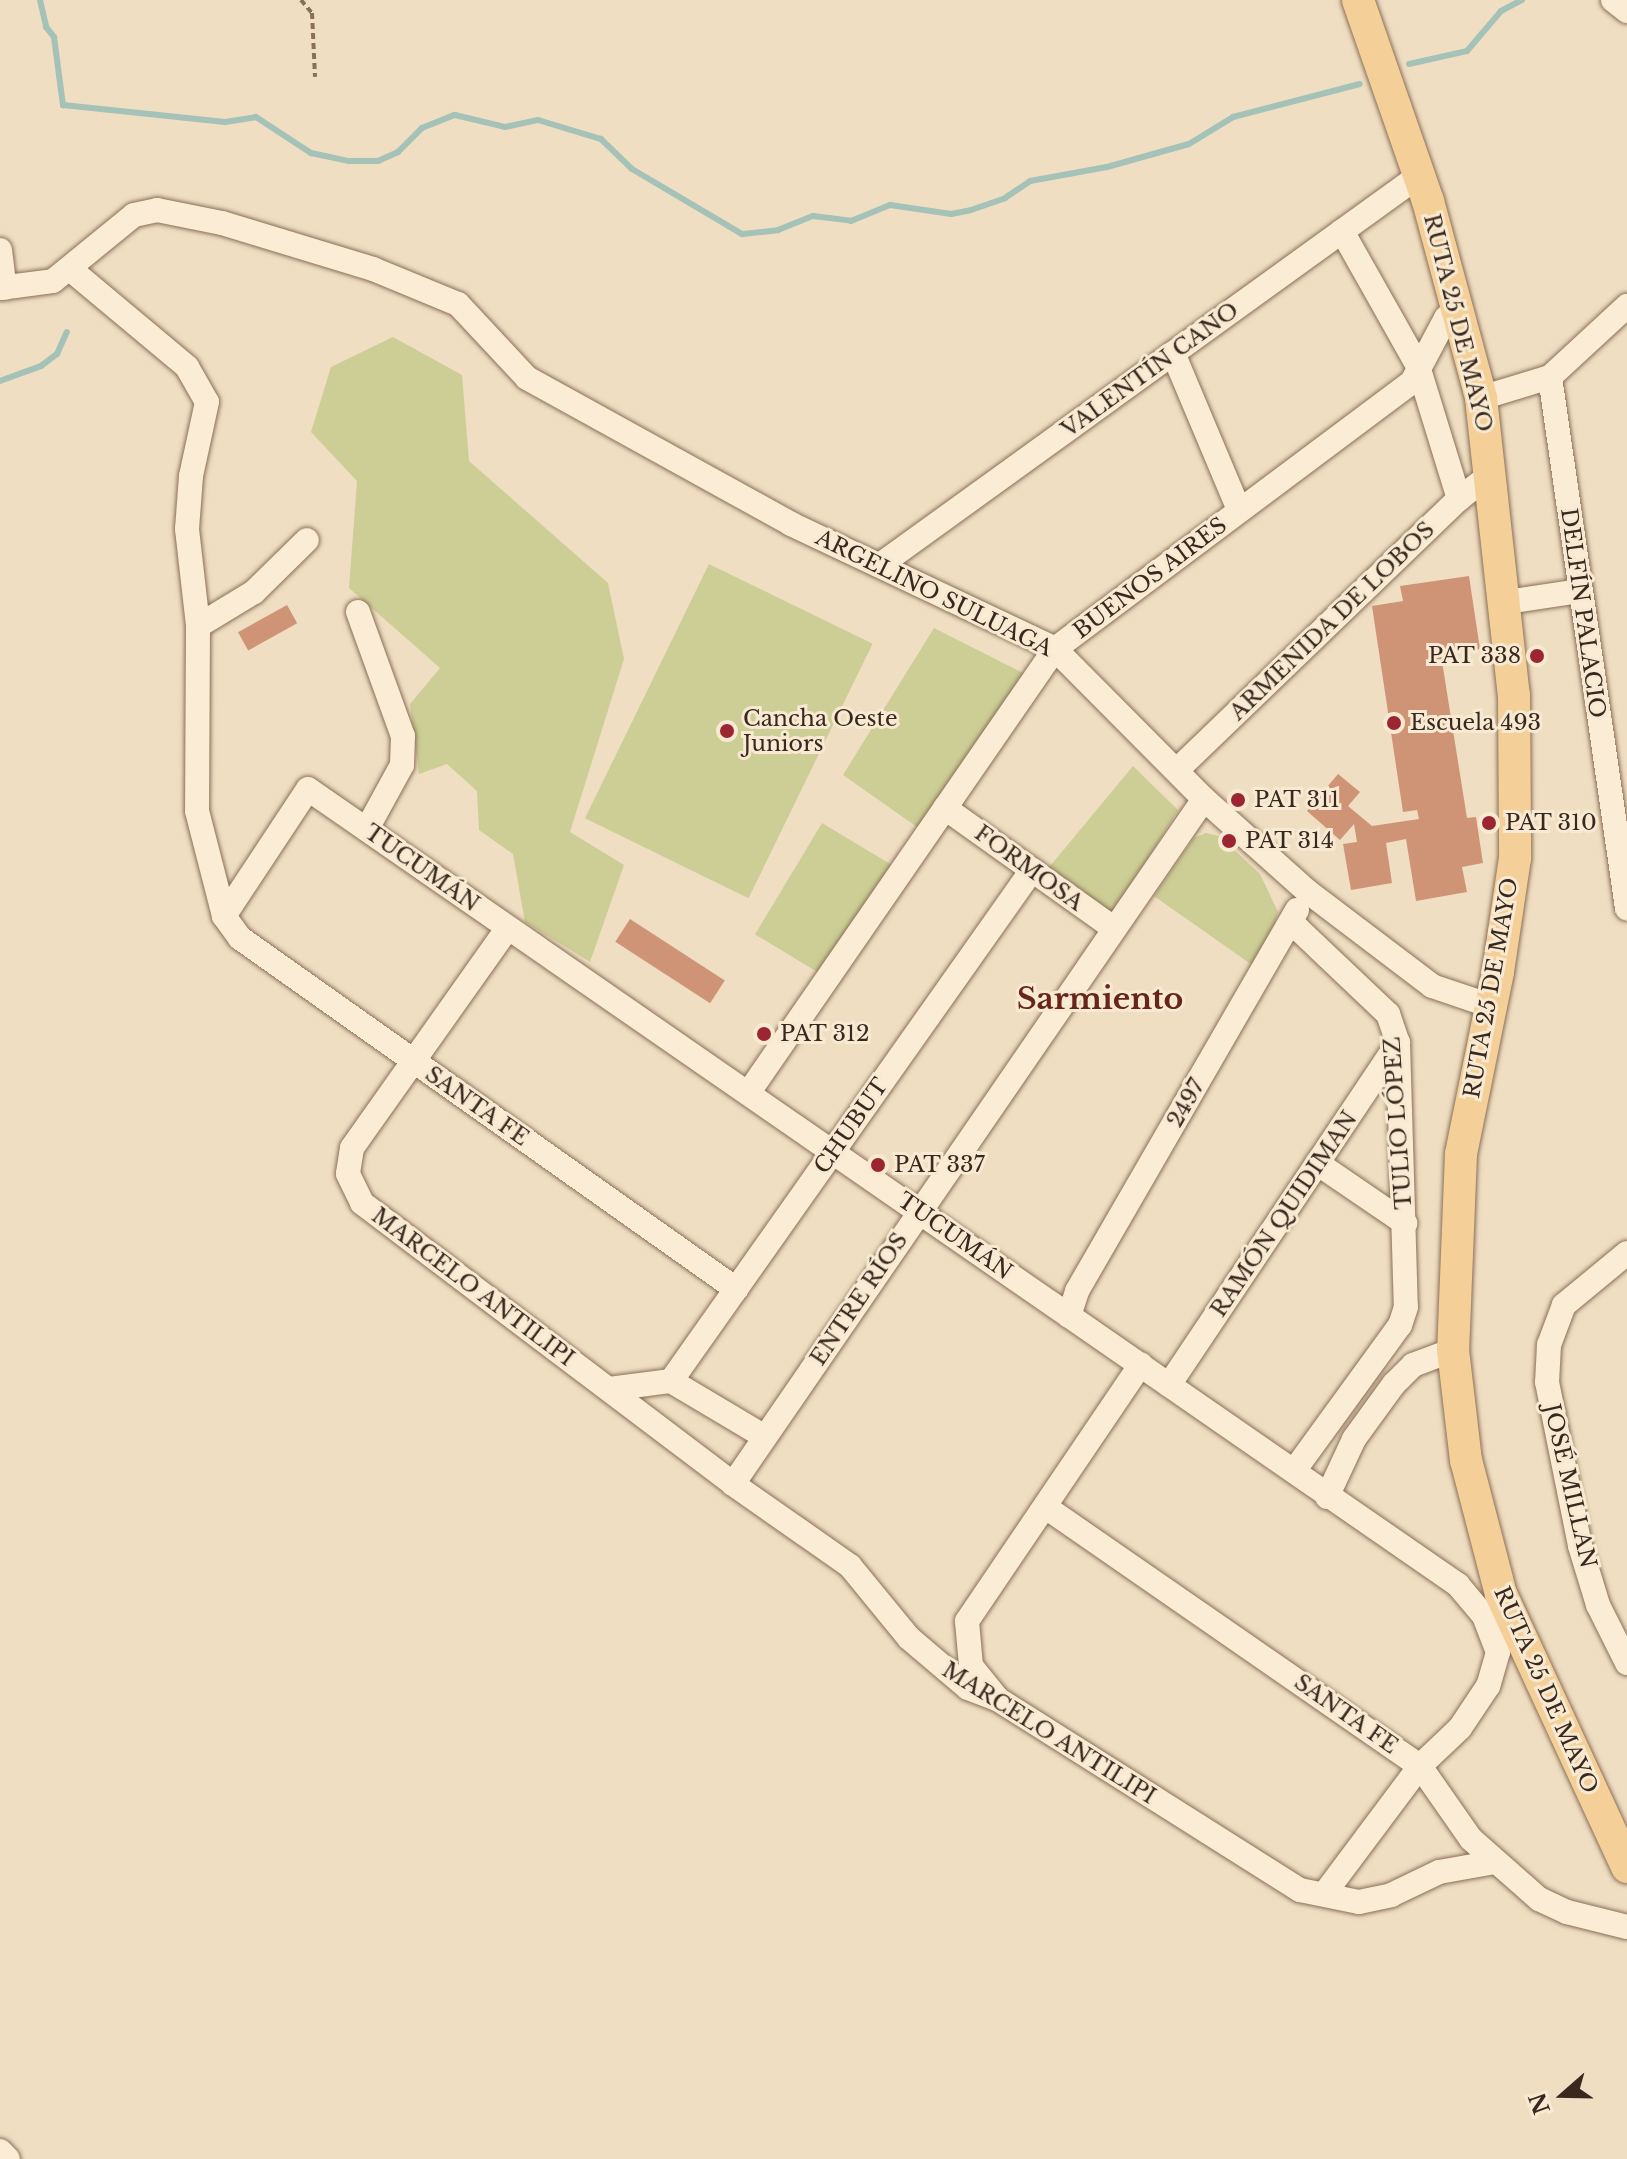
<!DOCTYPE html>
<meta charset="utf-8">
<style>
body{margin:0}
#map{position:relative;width:1627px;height:2159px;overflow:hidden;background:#efdec2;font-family:"Libre Baskerville",serif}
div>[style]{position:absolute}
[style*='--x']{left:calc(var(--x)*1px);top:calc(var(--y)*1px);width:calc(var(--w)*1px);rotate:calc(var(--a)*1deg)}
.green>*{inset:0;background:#ccce95;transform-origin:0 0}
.stream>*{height:6px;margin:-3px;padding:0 3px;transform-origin:3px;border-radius:3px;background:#a4c2b7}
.building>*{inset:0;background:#cf9476;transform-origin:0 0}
.path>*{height:4px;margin-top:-2px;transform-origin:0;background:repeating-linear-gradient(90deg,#8a6f58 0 6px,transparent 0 10px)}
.roads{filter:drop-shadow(0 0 2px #8a6f58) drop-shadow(0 0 2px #8a6f58)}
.minor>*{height:24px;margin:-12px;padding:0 12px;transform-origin:12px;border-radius:12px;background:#faecd5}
.major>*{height:32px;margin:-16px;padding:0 16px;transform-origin:16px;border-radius:16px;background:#f4d098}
.dots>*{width:22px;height:22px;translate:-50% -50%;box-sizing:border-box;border:4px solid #f7e9d2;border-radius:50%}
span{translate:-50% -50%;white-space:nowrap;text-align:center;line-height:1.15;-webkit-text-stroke:6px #f7e9d2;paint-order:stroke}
.street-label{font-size:22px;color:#39281d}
.poi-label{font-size:22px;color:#39281d}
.right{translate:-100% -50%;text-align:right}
.left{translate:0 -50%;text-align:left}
.district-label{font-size:30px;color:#67251b;font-weight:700}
.north{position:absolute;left:1523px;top:2055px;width:80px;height:80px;-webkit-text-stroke:6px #f7e9d2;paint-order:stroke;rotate:250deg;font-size:22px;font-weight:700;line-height:32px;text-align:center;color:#39281d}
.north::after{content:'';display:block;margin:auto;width:28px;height:36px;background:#39281d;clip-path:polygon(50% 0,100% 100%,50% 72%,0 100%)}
</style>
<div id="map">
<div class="green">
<i style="clip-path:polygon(393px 337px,462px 375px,469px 461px,608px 583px,624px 659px,570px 832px,624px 865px,590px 962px,525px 922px,513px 854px,479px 830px,477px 791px,447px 764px,419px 774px,410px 704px,440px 668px,349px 588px,357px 481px,311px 432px,331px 367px)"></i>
<i style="left:709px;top:564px;width:182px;height:283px;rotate:26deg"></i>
<i style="clip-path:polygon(934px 628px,1029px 676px,920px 829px,843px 775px)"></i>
<i style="clip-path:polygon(1133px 766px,1178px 810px,1111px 919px,1046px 871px)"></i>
<i style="left:822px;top:823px;width:82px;height:130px;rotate:31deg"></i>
<i style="clip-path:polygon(1206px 833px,1219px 836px,1260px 874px,1278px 912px,1268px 949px,1255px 967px,1154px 896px,1194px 838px)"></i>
</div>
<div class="stream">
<i style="--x:40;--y:0;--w:28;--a:77"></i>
<i style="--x:46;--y:27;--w:13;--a:51"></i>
<i style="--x:54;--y:37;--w:69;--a:82.5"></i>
<i style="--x:63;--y:105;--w:163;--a:6"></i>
<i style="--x:225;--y:122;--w:31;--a:-9"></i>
<i style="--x:256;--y:117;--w:66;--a:33.2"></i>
<i style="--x:311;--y:153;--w:39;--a:12"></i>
<i style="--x:349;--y:161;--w:29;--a:0"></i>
<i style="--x:378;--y:161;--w:22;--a:-24"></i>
<i style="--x:398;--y:152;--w:34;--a:-45"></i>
<i style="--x:422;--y:128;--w:35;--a:-22"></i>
<i style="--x:455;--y:115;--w:51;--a:13.5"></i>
<i style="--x:505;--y:127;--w:34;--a:-12"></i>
<i style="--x:538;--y:120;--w:66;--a:16.8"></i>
<i style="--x:601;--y:139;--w:43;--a:44.1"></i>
<i style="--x:632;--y:169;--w:128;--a:30.6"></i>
<i style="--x:742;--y:234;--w:36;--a:-6"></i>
<i style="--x:778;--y:230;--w:38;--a:-22"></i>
<i style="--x:813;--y:216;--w:38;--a:7"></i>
<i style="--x:851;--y:221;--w:42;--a:-22.3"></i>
<i style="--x:890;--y:205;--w:62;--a:8.4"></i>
<i style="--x:951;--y:214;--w:20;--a:-11"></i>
<i style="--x:971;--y:210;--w:36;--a:-19"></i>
<i style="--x:1005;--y:198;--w:30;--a:-34"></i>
<i style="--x:1030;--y:181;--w:78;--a:-10.3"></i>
<i style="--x:1107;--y:167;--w:85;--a:-15.7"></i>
<i style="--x:1189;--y:144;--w:52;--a:-31.5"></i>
<i style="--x:1233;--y:117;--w:131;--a:-14.6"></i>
<i style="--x:1409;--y:64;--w:59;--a:-12.6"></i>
<i style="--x:1467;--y:51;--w:52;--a:-49.6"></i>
<i style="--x:1501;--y:11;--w:24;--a:-28"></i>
<i style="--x:0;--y:381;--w:44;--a:-20.1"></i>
<i style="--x:41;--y:366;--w:20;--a:-37"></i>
<i style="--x:57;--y:354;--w:24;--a:-66"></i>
</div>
<div class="building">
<i style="clip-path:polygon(1469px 576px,1480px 649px,1441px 655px,1467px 818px,1476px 817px,1483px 863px,1462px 867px,1467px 892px,1416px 901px,1406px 839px,1386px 843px,1392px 883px,1351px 890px,1343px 844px,1357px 842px,1354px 824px,1340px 840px,1307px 811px,1338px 774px,1360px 792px,1348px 806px,1372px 826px,1419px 819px,1417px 810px,1403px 812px,1372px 606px,1403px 601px,1400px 586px)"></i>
<i style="left:287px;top:605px;width:21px;height:56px;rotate:61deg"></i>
<i style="left:630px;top:919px;width:113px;height:27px;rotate:33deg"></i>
</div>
<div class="path">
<i style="--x:301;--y:0;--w:17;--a:50"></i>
<i style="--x:312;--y:13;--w:64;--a:87.3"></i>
</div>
<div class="roads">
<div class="minor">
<i style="--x:1613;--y:0;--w:18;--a:38"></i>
<i style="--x:1342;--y:231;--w:155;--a:60.6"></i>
<i style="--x:1418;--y:366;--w:139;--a:72.9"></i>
<i style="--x:0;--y:250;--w:38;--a:83"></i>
<i style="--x:70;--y:269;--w:153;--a:39.9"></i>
<i style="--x:187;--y:367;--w:40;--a:60.3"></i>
<i style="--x:207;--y:402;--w:76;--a:102.2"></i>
<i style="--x:191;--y:476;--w:53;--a:94.3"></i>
<i style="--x:187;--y:529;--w:98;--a:83.5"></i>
<i style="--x:198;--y:626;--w:185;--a:90.3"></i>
<i style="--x:197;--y:811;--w:108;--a:75.6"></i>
<i style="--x:224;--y:916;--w:27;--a:54"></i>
<i style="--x:240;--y:938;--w:608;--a:35.29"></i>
<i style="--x:0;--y:288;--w:53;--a:-7.5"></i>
<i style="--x:53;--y:281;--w:104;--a:-39.2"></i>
<i style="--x:134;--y:215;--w:24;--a:-12"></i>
<i style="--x:157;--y:210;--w:66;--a:11.3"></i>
<i style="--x:222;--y:223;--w:158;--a:16.9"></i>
<i style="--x:373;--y:269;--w:92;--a:22.4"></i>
<i style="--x:458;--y:304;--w:101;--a:47"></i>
<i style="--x:527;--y:378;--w:302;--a:28.9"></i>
<i style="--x:791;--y:524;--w:292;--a:25.3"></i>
<i style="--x:1055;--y:649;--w:211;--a:45.2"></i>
<i style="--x:1204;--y:799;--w:138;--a:41.8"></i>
<i style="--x:1307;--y:891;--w:157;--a:37.2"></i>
<i style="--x:1432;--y:986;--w:62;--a:18.7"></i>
<i style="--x:1173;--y:353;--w:170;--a:67.2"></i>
<i style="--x:1550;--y:377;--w:537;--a:81.75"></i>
<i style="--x:1481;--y:398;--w:72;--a:-16.9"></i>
<i style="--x:1550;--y:377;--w:105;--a:-42.7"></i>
<i style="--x:880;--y:565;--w:666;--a:-35.84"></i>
<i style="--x:1506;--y:602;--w:75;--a:-8.5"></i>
<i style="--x:358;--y:612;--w:132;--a:70.1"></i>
<i style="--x:403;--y:736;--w:29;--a:92"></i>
<i style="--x:402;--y:765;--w:73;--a:118.7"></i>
<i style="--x:198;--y:626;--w:66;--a:-31.3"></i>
<i style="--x:254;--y:592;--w:74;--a:-44.5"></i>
<i style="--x:1177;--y:770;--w:391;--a:-43.9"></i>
<i style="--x:1459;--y:499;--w:41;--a:-38"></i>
<i style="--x:945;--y:808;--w:206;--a:35.5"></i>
<i style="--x:224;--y:916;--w:152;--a:-56.5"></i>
<i style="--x:308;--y:789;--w:1399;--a:34.69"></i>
<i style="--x:1458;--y:1585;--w:40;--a:50"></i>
<i style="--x:1484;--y:1616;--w:39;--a:69"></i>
<i style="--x:1498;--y:1652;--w:35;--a:106"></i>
<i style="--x:1488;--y:1686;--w:50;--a:123.7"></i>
<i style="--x:1460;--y:1728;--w:55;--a:136.5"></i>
<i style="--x:1420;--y:1766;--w:159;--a:126.8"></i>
<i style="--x:1291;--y:922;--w:134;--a:43.5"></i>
<i style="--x:1388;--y:1014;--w:31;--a:71"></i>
<i style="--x:1398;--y:1043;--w:264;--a:88.3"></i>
<i style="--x:1406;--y:1307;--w:19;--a:108"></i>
<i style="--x:1400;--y:1325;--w:180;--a:126"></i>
<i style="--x:507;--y:929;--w:268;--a:125.3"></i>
<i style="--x:352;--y:1148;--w:26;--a:99"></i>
<i style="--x:348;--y:1174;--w:32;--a:64"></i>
<i style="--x:362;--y:1203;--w:465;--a:37.1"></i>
<i style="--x:733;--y:1484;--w:143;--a:35"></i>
<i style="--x:850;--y:1566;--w:93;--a:50.7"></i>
<i style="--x:909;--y:1638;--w:77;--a:40.3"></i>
<i style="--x:968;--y:1688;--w:33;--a:21"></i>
<i style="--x:999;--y:1700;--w:356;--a:32.3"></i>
<i style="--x:1300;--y:1890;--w:60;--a:11.5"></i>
<i style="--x:1359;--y:1902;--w:33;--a:-12"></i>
<i style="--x:1391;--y:1895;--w:53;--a:-25.6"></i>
<i style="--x:1439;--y:1872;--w:57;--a:-10.1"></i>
<i style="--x:749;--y:1092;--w:538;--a:-55.37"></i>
<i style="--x:1055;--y:649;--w:446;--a:-36.8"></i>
<i style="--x:1412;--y:382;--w:72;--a:-62"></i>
<i style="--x:1446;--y:318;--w:17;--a:-45"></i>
<i style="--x:1317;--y:1163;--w:107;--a:34.3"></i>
<i style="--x:1627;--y:1253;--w:82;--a:140.5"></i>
<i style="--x:1564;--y:1305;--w:43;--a:110.6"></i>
<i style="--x:1549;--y:1345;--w:37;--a:93"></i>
<i style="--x:1547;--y:1382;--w:167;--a:78.6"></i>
<i style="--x:1580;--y:1546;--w:62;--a:73"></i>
<i style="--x:1598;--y:1605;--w:65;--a:63.4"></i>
<i style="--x:1069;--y:1316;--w:26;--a:-72"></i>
<i style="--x:1077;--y:1291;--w:440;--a:-60"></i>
<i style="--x:671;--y:1381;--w:626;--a:-54.76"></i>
<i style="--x:1169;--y:1385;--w:412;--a:-56.2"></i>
<i style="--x:609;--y:1389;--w:63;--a:-7.4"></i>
<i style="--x:671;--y:1381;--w:109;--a:30.8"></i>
<i style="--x:733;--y:1484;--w:831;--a:-55.49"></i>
<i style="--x:1327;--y:1497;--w:64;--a:-65"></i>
<i style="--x:1354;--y:1439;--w:68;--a:-54"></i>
<i style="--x:1394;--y:1384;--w:27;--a:-45"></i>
<i style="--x:1413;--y:1365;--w:43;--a:-20.6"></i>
<i style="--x:1047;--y:1508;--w:454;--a:34.7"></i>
<i style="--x:1420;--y:1766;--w:89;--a:55.1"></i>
<i style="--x:1471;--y:1839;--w:91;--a:41.4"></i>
<i style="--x:1539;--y:1899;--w:31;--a:25"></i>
<i style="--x:1567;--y:1912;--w:62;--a:14"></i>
<i style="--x:997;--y:1698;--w:41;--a:-129.1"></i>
<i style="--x:971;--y:1666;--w:45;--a:-95.1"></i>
<i style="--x:967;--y:1621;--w:310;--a:-55.9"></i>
<i style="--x:0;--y:2151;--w:11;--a:45"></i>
</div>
<div class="major">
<i style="--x:1358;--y:0;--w:213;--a:70.8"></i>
<i style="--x:1428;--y:201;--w:204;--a:74.9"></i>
<i style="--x:1481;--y:398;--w:299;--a:83.7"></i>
<i style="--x:1514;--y:695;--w:163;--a:89.6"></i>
<i style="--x:1515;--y:858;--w:115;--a:98.5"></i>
<i style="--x:1498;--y:972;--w:186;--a:101.5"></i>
<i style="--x:1461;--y:1154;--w:196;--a:92.3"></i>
<i style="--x:1453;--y:1350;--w:111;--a:83.3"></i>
<i style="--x:1466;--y:1460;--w:138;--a:75.4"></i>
<i style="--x:1501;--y:1594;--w:301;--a:65.2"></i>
</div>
</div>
<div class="dots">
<i style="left:1537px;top:656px;background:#9b2631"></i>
<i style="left:1394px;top:723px;background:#9b2631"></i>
<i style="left:727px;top:731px;background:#9b2631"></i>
<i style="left:1238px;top:800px;background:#9b2631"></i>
<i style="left:1489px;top:823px;background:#9b2631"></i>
<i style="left:1229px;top:841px;background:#9b2631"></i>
<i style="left:764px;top:1034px;background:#9b2631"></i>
<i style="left:878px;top:1165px;background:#9b2631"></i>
</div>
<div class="street-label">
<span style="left:1458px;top:323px;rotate:76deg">RUTA 25 DE MAYO</span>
<span style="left:1150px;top:370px;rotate:-36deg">VALENTÍN CANO</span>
<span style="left:1150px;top:578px;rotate:-37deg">BUENOS AIRES</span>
<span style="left:934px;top:593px;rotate:26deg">ARGELINO SULUAGA</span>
<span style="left:1583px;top:613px;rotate:82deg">DELFÍN PALACIO</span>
<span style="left:1332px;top:621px;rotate:-44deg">ARMENIDA DE LOBOS</span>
<span style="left:422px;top:868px;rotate:35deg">TUCUMÁN</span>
<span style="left:1029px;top:868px;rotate:36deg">FORMOSA</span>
<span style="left:1491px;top:988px;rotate:-80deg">RUTA 25 DE MAYO</span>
<span style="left:1186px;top:1103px;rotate:-60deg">2497</span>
<span style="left:477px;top:1106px;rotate:35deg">SANTA FE</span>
<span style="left:1398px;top:1123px;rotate:-94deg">TULIO LÓPEZ</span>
<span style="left:851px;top:1126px;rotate:-55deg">CHUBUT</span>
<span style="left:1284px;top:1214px;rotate:-56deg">RAMÓN QUIDIMAN</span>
<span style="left:955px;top:1236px;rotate:35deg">TUCUMÁN</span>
<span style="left:473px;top:1287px;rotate:37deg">MARCELO ANTILIPI</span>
<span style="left:859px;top:1299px;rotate:-56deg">ENTRE RÍOS</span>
<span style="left:1570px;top:1486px;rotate:77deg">JOSÉ MILLAN</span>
<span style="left:1546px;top:1690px;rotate:66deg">RUTA 25 DE MAYO</span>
<span style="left:1346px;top:1714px;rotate:35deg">SANTA FE</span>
<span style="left:1049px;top:1733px;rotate:32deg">MARCELO ANTILIPI</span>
</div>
<div class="poi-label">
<span class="right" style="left:1521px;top:656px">PAT 338</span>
<span class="left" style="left:743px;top:731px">Cancha Oeste<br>Juniors</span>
<span class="left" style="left:1410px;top:723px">Escuela 493</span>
<span class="left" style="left:1254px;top:800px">PAT 311</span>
<span class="left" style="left:1505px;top:823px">PAT 310</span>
<span class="left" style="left:1245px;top:841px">PAT 314</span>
<span class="left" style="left:780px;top:1034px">PAT 312</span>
<span class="left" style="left:894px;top:1165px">PAT 337</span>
</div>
<div class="district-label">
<span style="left:1100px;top:999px">Sarmiento</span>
</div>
<div class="north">N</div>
</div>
